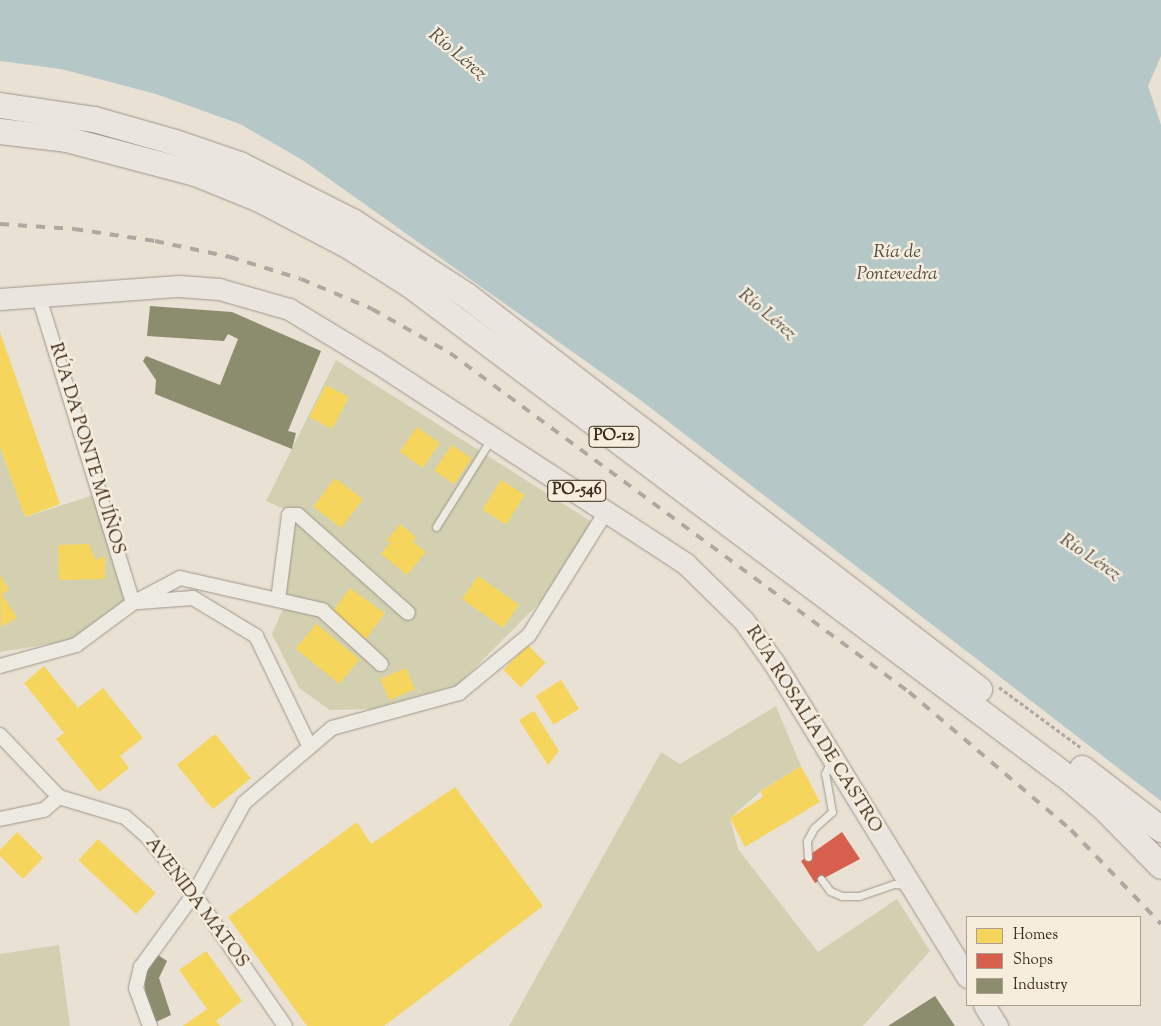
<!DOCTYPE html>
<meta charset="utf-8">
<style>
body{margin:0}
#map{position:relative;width:1161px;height:1026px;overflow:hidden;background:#e9e1d3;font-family:"Sorts Mill Goudy",serif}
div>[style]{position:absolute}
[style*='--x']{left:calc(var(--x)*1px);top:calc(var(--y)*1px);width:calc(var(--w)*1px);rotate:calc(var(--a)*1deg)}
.green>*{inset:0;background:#d2d0b0}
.water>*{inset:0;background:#b5c7c6}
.homes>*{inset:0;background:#f6d55c;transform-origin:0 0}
.shops>*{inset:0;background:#d6604d}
.industry>*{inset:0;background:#8c8c6e}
.path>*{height:3px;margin-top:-1.5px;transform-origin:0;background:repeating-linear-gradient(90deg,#ada8a2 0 4px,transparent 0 6.5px)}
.roads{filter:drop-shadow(0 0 1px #9d968c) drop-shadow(0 0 1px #9d968c)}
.lane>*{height:7px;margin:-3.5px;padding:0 3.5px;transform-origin:3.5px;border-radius:3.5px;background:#edeae2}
.street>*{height:14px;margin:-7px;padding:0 7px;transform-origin:7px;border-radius:7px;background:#edeae2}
.primary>*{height:21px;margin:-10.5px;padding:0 10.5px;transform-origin:10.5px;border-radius:10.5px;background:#eae5de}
.highway>*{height:25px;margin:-12.5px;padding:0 12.5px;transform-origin:12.5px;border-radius:12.5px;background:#eae5de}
.rail>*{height:4px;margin-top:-2px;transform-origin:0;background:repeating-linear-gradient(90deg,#ada8a2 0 9px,transparent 0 18px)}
span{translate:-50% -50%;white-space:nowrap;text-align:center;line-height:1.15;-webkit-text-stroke:5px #f6eddd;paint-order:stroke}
.shield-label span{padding:1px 4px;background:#f6eddd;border:1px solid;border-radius:4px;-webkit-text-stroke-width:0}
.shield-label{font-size:16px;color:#3b2a1c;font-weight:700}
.street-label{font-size:18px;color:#3b2a1c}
.water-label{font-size:19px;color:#544e45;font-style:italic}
.legend{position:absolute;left:966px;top:916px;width:175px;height:90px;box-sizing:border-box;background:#f6eddd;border:1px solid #ab9f90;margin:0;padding:6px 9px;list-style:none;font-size:15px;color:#3b2a1c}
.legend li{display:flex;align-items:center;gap:10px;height:25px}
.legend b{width:25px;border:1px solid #ab9f90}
</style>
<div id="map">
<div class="green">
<i style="clip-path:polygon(336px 360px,592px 522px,541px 601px,458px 685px,372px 709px,330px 710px,299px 688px,272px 634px,283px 609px,317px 615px,383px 672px,390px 667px,324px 606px,283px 597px,292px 520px,298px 515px,266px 501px)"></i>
<i style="clip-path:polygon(0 446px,25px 517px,94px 495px,127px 601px,74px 640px,0 652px)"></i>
<i style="clip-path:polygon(776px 706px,801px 766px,761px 791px,730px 818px,738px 849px,818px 952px,897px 899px,930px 951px,863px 1026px,509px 1026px,661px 752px,680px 764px)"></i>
<i style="clip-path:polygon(59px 945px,70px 1026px,0 1026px,0 954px)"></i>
</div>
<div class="water">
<i style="clip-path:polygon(0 0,1161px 0,1161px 56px,1148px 86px,1161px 125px,1161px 801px,639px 399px,304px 161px,240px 124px,156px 94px,61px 69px,0 61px)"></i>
</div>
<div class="homes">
<i style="clip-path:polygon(0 332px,60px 504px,25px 517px,0 446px)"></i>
<i style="left:326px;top:385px;width:26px;height:36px;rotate:28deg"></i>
<i style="left:417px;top:427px;width:28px;height:30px;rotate:35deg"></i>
<i style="left:452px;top:445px;width:24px;height:31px;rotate:35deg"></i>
<i style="left:335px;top:478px;width:35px;height:36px;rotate:37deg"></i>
<i style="left:501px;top:480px;width:28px;height:35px;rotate:32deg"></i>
<i style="clip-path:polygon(400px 524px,416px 537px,413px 542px,426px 552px,407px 575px,381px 554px,391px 542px,386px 541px)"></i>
<i style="clip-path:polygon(89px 544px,96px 560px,105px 556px,105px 579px,59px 580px,58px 545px)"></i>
<i style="clip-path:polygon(0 575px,9px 590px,2px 594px,17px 618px,1px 627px)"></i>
<i style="left:478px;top:576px;width:50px;height:28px;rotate:35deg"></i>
<i style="left:350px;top:588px;width:43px;height:32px;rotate:36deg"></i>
<i style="left:316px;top:624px;width:56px;height:32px;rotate:39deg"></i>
<i style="left:528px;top:645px;width:25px;height:35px;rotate:45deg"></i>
<i style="clip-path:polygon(44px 666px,78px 708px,103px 688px,143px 738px,120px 756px,129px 768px,99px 792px,56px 739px,64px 733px,24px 683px)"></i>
<i style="left:406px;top:668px;width:23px;height:28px;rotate:67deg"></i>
<i style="left:561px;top:680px;width:34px;height:30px;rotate:58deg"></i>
<i style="clip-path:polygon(534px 711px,559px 751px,548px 765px,519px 720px)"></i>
<i style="left:215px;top:734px;width:57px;height:49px;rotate:51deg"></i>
<i style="clip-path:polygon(801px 766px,820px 802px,745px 847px,730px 818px,763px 797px,761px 791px)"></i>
<i style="clip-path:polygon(455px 787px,543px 906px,384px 1026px,307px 1026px,228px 917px,357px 822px,371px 844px)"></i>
<i style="clip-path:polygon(17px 832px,43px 858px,23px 879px,0 856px,0 850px)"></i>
<i style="left:98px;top:839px;width:79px;height:29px;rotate:43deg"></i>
<i style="clip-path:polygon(206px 951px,242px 1001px,216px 1021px,220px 1026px,183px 1026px,207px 1009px,179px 970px)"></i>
</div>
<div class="shops">
<i style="clip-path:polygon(842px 832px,860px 859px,815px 883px,801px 861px)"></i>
</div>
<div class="industry">
<i style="clip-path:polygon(150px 306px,232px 312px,321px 351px,288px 431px,296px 433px,292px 449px,155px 394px,156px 380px,143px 361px,146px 356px,220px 385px,238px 339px,228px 334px,224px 341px,147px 336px)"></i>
<i style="clip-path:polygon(155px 953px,167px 961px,159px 978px,171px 1015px,156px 1022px,146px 996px,143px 973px)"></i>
<i style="clip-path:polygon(935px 996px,955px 1026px,888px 1026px)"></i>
</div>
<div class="path">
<i style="--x:999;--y:687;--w:101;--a:36.5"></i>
</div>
<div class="roads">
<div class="lane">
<i style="--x:436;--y:527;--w:104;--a:-58"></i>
<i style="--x:808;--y:857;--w:16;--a:-94"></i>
<i style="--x:807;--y:841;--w:15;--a:-62"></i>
<i style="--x:814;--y:828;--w:24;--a:-42"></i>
<i style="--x:832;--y:812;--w:39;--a:-100"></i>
<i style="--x:825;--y:774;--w:12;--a:-66"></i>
<i style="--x:821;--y:879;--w:15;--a:53"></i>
<i style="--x:830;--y:891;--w:13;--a:23"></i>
<i style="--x:842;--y:896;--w:17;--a:0"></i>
<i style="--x:859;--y:896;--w:37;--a:-19"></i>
<i style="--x:894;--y:884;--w:13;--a:4"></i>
</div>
<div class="street">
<i style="--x:278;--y:600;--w:86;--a:-82.6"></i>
<i style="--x:289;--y:515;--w:9;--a:0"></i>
<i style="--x:298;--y:515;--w:147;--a:41.7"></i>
<i style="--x:139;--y:602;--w:54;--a:-4.2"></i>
<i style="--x:193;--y:598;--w:74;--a:31.1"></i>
<i style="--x:256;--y:636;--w:123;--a:64.1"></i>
<i style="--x:133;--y:603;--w:53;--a:-28"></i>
<i style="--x:180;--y:578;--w:146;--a:12.7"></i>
<i style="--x:322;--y:610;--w:80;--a:42.5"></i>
<i style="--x:0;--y:666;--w:79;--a:-15.4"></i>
<i style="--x:76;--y:645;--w:71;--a:-36.4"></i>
<i style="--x:133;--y:603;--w:322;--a:-107.1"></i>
<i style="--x:0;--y:735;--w:86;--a:46.4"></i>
<i style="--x:59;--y:797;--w:69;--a:16.9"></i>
<i style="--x:125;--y:817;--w:28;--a:41"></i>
<i style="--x:146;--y:835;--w:76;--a:50.9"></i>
<i style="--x:194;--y:894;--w:160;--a:55.4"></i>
<i style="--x:0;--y:819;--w:45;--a:-11.6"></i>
<i style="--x:44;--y:810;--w:20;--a:-41"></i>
<i style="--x:150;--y:1026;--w:40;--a:-110.2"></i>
<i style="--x:136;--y:988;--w:22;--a:-77"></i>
<i style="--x:141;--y:967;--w:90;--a:-54"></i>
<i style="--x:194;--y:894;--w:104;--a:-61.2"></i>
<i style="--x:244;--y:803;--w:116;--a:-40.4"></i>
<i style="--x:332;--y:728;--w:132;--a:-15.4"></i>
<i style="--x:459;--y:693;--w:91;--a:-39.6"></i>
<i style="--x:529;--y:635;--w:147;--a:-58"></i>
</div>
<div class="primary">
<i style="--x:0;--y:299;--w:179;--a:-4.2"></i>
<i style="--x:179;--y:286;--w:40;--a:4.3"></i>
<i style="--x:219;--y:289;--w:73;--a:15.9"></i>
<i style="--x:289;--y:309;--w:100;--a:31.2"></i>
<i style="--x:375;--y:361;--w:371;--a:33.1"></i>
<i style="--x:686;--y:564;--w:81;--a:44.5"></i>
<i style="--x:744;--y:621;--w:52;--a:54.5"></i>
<i style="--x:774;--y:663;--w:369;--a:58.4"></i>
<i style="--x:984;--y:1005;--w:25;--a:58"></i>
</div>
<div class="highway">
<i style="--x:0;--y:105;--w:95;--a:8.5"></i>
<i style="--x:94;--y:119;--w:84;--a:15.9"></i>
<i style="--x:175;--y:142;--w:68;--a:19"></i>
<i style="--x:239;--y:164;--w:127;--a:26.8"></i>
<i style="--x:352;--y:221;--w:136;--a:33"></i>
<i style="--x:466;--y:295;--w:647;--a:37.53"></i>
<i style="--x:0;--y:131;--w:66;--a:6.9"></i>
<i style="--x:66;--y:139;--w:133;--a:14.8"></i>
<i style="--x:195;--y:173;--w:69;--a:22.1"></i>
<i style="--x:259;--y:199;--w:99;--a:27.6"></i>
<i style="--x:347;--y:245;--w:73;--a:32.2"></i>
<i style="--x:409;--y:284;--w:827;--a:36.84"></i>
<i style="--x:1071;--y:780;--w:43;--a:40.3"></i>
<i style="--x:1104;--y:808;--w:81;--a:45.5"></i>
<i style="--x:1082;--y:768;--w:100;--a:37.7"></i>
</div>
</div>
<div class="rail">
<i style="--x:0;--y:224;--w:74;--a:3.9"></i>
<i style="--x:74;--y:229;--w:82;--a:8.4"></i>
<i style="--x:155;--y:241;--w:77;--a:12"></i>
<i style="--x:230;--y:257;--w:74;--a:17.2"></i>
<i style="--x:301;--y:279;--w:77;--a:22.9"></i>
<i style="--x:372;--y:309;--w:90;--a:29.4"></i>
<i style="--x:450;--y:353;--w:571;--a:36.45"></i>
<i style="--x:909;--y:692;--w:213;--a:40.4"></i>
<i style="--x:1071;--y:830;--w:130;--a:46.2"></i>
</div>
<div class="shield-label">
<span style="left:614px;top:437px">PO-12</span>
<span style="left:577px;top:491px">PO-546</span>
</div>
<div class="street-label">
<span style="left:86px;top:449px;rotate:73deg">RÚA DA PONTE MUÍÑOS</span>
<span style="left:813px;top:730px;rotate:58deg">RÚA ROSALÍA DE CASTRO</span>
<span style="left:196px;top:903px;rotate:53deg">AVENIDA MATOS</span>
</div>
<div class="water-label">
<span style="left:457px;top:55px;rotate:40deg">Río Lérez</span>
<span style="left:897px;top:264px">Ría de<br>Pontevedra</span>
<span style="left:767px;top:315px;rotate:40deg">Río Lérez</span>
<span style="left:1090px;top:558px;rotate:34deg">Río Lérez</span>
</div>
<ul class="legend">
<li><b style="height:14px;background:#f6d55c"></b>Homes</li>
<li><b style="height:14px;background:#d6604d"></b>Shops</li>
<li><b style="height:14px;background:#8c8c6e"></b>Industry</li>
</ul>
</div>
